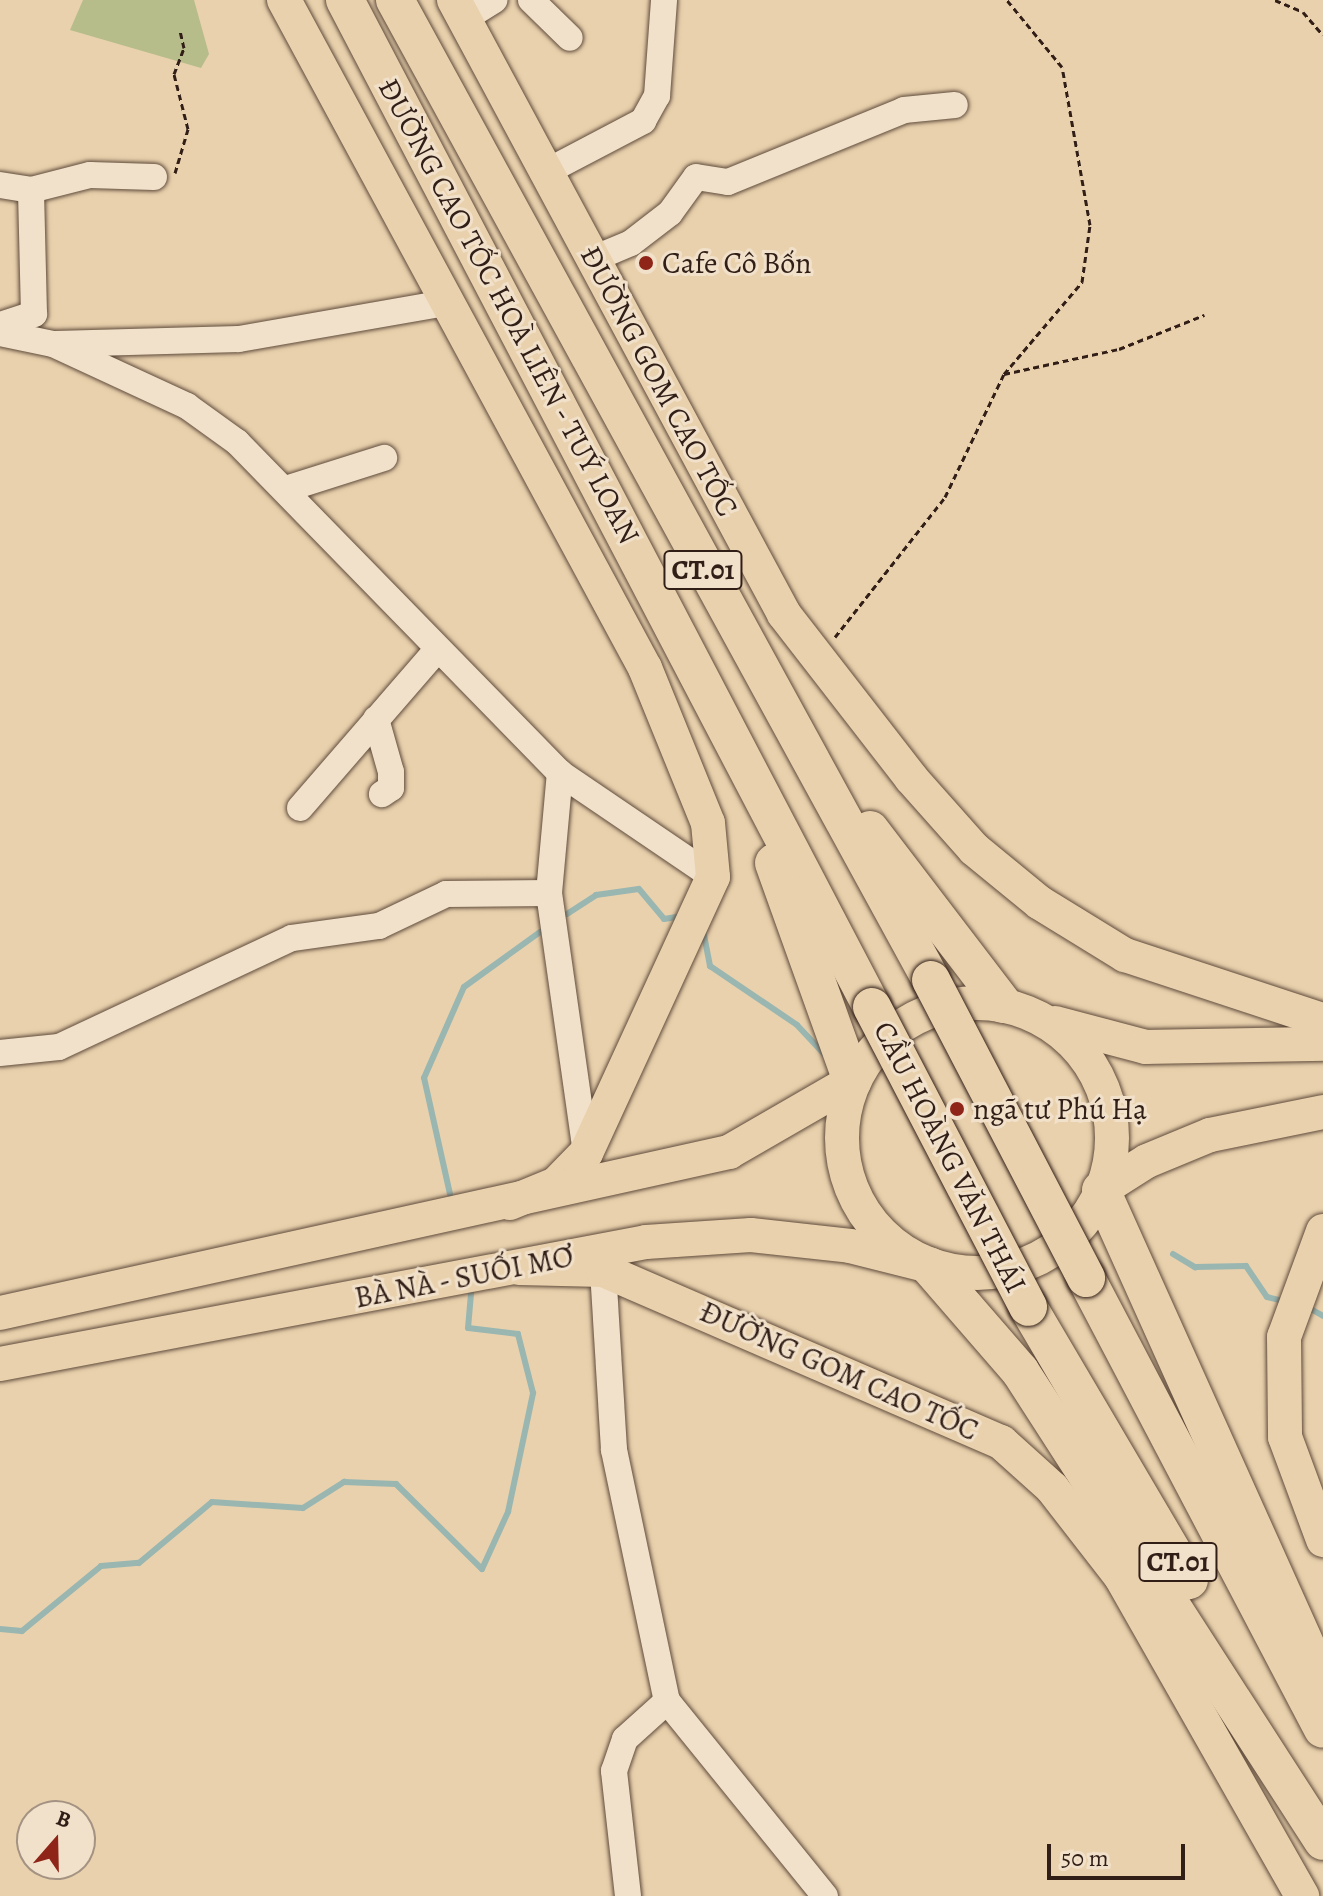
<!DOCTYPE html>
<meta charset="utf-8">
<style>
body{margin:0}
#map{position:relative;width:1323px;height:1896px;overflow:hidden;background:#e9d1ad;font-family:Alegreya,serif}
div>[style]{position:absolute}
[style*='--x']{left:calc(var(--x)*1px);top:calc(var(--y)*1px);width:calc(var(--w)*1px);rotate:calc(var(--a)*1deg)}
.green>*{inset:0;background:#b6bc8a}
.stream>*{height:6px;margin:-3px;padding:0 3px;transform-origin:3px;border-radius:3px;background:#99b6b1}
.path>*{height:3px;margin-top:-1.5px;transform-origin:0;background:repeating-linear-gradient(90deg,#311e17 0 6px,transparent 0 10px)}
.roads{filter:drop-shadow(0 0 2px #5f4b3c) drop-shadow(0 0 2px #5f4b3c)}
.minor>*{height:26px;margin:-13px;padding:0 13px;transform-origin:13px;border-radius:13px;background:#f1e1ca}
.major>*{height:34px;margin:-17px;padding:0 17px;transform-origin:17px;border-radius:17px;background:#e9d1ad}
.major>.ring{margin:-17px;padding:0;box-sizing:content-box;background:none;border:34px solid #e9d1ad;border-radius:50%}
.highway>*{height:38px;margin:-19px;padding:0 19px;transform-origin:19px;border-radius:19px;background:#e9d1ad}
.bridges{filter:drop-shadow(0 0 2px #311e17) drop-shadow(0 0 2px #311e17)}
.highway-bridge>*{height:38px;margin:-19px;padding:0 19px;transform-origin:19px;border-radius:19px;background:#e9d1ad}
.dots>*{width:22px;height:22px;translate:-50% -50%;box-sizing:border-box;border:4px solid #f1e1ca;border-radius:50%}
span{translate:-50% -50%;white-space:nowrap;text-align:center;line-height:1.15;-webkit-text-stroke:6px #f1e1ca;paint-order:stroke}
.shield-label span{padding:2px 6px;background:#f1e1ca;border:2px solid;border-radius:6px;-webkit-text-stroke-width:0}
.shield-label{font-size:28px;color:#311e17;font-weight:700}
.poi-label{font-size:30px;color:#311e17}
.left{translate:0 -50%;text-align:left}
.street-label{font-size:30px;color:#311e17}
.north{position:absolute;left:16px;top:1800px;width:80px;height:80px;box-sizing:border-box;background:#f1e1ca;border:2px solid #a49382;border-radius:50%;rotate:20deg;font-size:22px;font-weight:700;line-height:32px;text-align:center;color:#311e17}
.north::after{content:'';display:block;margin:auto;width:28px;height:36px;background:#8f2418;clip-path:polygon(50% 0,100% 100%,50% 72%,0 100%)}
.scale{position:absolute;left:1047px;top:1844px;width:138px;height:36px;box-sizing:border-box;border:4px solid #311e17;border-top:0;padding-left:10px;font-size:24px;line-height:28px;white-space:nowrap;color:#311e17;-webkit-text-stroke:6px #f1e1ca;paint-order:stroke}
</style>
<div id="map">
<div class="green">
<i style="clip-path:polygon(83px 0,194px 0,209px 54px,201px 68px,70px 30px)"></i>
</div>
<div class="stream">
<i style="--x:567;--y:914;--w:35;--a:-33"></i>
<i style="--x:596;--y:895;--w:43;--a:-7.9"></i>
<i style="--x:639;--y:889;--w:39;--a:50"></i>
<i style="--x:664;--y:919;--w:19;--a:-9"></i>
<i style="--x:704;--y:935;--w:32;--a:79"></i>
<i style="--x:710;--y:966;--w:105;--a:34.1"></i>
<i style="--x:797;--y:1025;--w:40;--a:47"></i>
<i style="--x:450;--y:1194;--w:119;--a:-102.6"></i>
<i style="--x:424;--y:1078;--w:99;--a:-66.3"></i>
<i style="--x:464;--y:987;--w:94;--a:-35.9"></i>
<i style="--x:1173;--y:1254;--w:26;--a:31"></i>
<i style="--x:1195;--y:1267;--w:51;--a:-1.1"></i>
<i style="--x:1246;--y:1266;--w:37;--a:56"></i>
<i style="--x:1267;--y:1297;--w:12;--a:14"></i>
<i style="--x:1311;--y:1309;--w:14;--a:30"></i>
<i style="--x:0;--y:1629;--w:22;--a:5"></i>
<i style="--x:22;--y:1631;--w:102;--a:-39.4"></i>
<i style="--x:101;--y:1566;--w:38;--a:-5"></i>
<i style="--x:139;--y:1563;--w:95;--a:-39.9"></i>
<i style="--x:212;--y:1502;--w:91;--a:3.8"></i>
<i style="--x:303;--y:1508;--w:49;--a:-32.4"></i>
<i style="--x:344;--y:1482;--w:52;--a:2.2"></i>
<i style="--x:396;--y:1484;--w:121;--a:44.7"></i>
<i style="--x:482;--y:1569;--w:63;--a:-65.5"></i>
<i style="--x:508;--y:1512;--w:122;--a:-78.1"></i>
<i style="--x:533;--y:1393;--w:61;--a:-104.3"></i>
<i style="--x:518;--y:1334;--w:50;--a:-173.2"></i>
<i style="--x:468;--y:1328;--w:36;--a:-85"></i>
</div>
<div class="path">
<i style="--x:1275;--y:0;--w:30;--a:23"></i>
<i style="--x:1303;--y:12;--w:30;--a:49"></i>
<i style="--x:175;--y:173;--w:46;--a:-73.5"></i>
<i style="--x:188;--y:129;--w:57;--a:-104.3"></i>
<i style="--x:174;--y:74;--w:28;--a:-69"></i>
<i style="--x:184;--y:48;--w:17;--a:-103"></i>
<i style="--x:1004;--y:374;--w:118;--a:-12.3"></i>
<i style="--x:1119;--y:349;--w:92;--a:-21.8"></i>
<i style="--x:835;--y:637;--w:178;--a:-51.8"></i>
<i style="--x:945;--y:497;--w:136;--a:-64.4"></i>
<i style="--x:1004;--y:374;--w:121;--a:-49.7"></i>
<i style="--x:1082;--y:282;--w:58;--a:-82"></i>
<i style="--x:1090;--y:225;--w:160;--a:-100"></i>
<i style="--x:1062;--y:67;--w:87;--a:-129.4"></i>
</div>
<div class="roads">
<div class="minor">
<i style="--x:531;--y:0;--w:54;--a:44.3"></i>
<i style="--x:464;--y:19;--w:36;--a:-32"></i>
<i style="--x:546;--y:172;--w:110;--a:-27.7"></i>
<i style="--x:643;--y:121;--w:29;--a:-61"></i>
<i style="--x:657;--y:96;--w:96;--a:-85.8"></i>
<i style="--x:0;--y:185;--w:31;--a:9"></i>
<i style="--x:31;--y:190;--w:61;--a:-14.3"></i>
<i style="--x:90;--y:175;--w:64;--a:1.8"></i>
<i style="--x:593;--y:259;--w:41;--a:-22.8"></i>
<i style="--x:631;--y:243;--w:49;--a:-37.6"></i>
<i style="--x:670;--y:213;--w:44;--a:-54.2"></i>
<i style="--x:696;--y:177;--w:32;--a:9"></i>
<i style="--x:728;--y:182;--w:190;--a:-22.2"></i>
<i style="--x:904;--y:110;--w:51;--a:-5.6"></i>
<i style="--x:0;--y:325;--w:36;--a:-18"></i>
<i style="--x:34;--y:314;--w:124;--a:-91.4"></i>
<i style="--x:0;--y:333;--w:54;--a:11.7"></i>
<i style="--x:53;--y:344;--w:148;--a:24.8"></i>
<i style="--x:187;--y:406;--w:62;--a:35.8"></i>
<i style="--x:237;--y:442;--w:462;--a:45.7"></i>
<i style="--x:560;--y:773;--w:185;--a:34.2"></i>
<i style="--x:56;--y:344;--w:183;--a:-1.6"></i>
<i style="--x:239;--y:339;--w:210;--a:-9.9"></i>
<i style="--x:286;--y:489;--w:103;--a:-17.6"></i>
<i style="--x:376;--y:719;--w:55;--a:74.2"></i>
<i style="--x:391;--y:772;--w:16;--a:90"></i>
<i style="--x:391;--y:788;--w:11;--a:146"></i>
<i style="--x:300;--y:808;--w:209;--a:-49.1"></i>
<i style="--x:549;--y:893;--w:263;--a:81.9"></i>
<i style="--x:0;--y:1053;--w:59;--a:-5.8"></i>
<i style="--x:59;--y:1047;--w:257;--a:-25.1"></i>
<i style="--x:292;--y:938;--w:88;--a:-7.9"></i>
<i style="--x:379;--y:926;--w:74;--a:-25.5"></i>
<i style="--x:446;--y:894;--w:103;--a:-0.6"></i>
<i style="--x:549;--y:893;--w:121;--a:-84.8"></i>
<i style="--x:603;--y:1270;--w:180;--a:86.5"></i>
<i style="--x:614;--y:1450;--w:257;--a:78.1"></i>
<i style="--x:667;--y:1701;--w:251;--a:51"></i>
<i style="--x:628;--y:1896;--w:126;--a:-96.4"></i>
<i style="--x:614;--y:1771;--w:34;--a:-71"></i>
<i style="--x:625;--y:1739;--w:57;--a:-42.1"></i>
</div>
<div class="major">
<i style="--x:284;--y:0;--w:759;--a:61.61"></i>
<i style="--x:645;--y:668;--w:167;--a:67.9"></i>
<i style="--x:708;--y:823;--w:54;--a:84.7"></i>
<i style="--x:713;--y:877;--w:304;--a:114.7"></i>
<i style="--x:586;--y:1153;--w:43;--a:134.1"></i>
<i style="--x:556;--y:1184;--w:50;--a:157.6"></i>
<i style="--x:454;--y:0;--w:697;--a:61.74"></i>
<i style="--x:784;--y:614;--w:207;--a:52.2"></i>
<i style="--x:911;--y:778;--w:95;--a:48.4"></i>
<i style="--x:974;--y:849;--w:85;--a:39.3"></i>
<i style="--x:1040;--y:903;--w:100;--a:31.5"></i>
<i style="--x:1125;--y:955;--w:208;--a:18.2"></i>
<i class="ring" style="left:842px;top:1003px;width:236px;height:236px"></i>
<i style="--x:1055;--y:1023;--w:94;--a:14.8"></i>
<i style="--x:1146;--y:1047;--w:177;--a:-1"></i>
<i style="--x:1101;--y:1190;--w:54;--a:-32.2"></i>
<i style="--x:1147;--y:1161;--w:68;--a:-22.4"></i>
<i style="--x:1210;--y:1135;--w:115;--a:-11.5"></i>
<i style="--x:1323;--y:1231;--w:113;--a:110.2"></i>
<i style="--x:1284;--y:1337;--w:100;--a:89.4"></i>
<i style="--x:1285;--y:1437;--w:110;--a:69.7"></i>
<i style="--x:519;--y:1268;--w:84;--a:1.4"></i>
<i style="--x:603;--y:1270;--w:434;--a:23.4"></i>
<i style="--x:1001;--y:1442;--w:69;--a:42"></i>
<i style="--x:1052;--y:1488;--w:113;--a:52.2"></i>
<i style="--x:1121;--y:1577;--w:367;--a:60.4"></i>
<i style="--x:0;--y:1313;--w:747;--a:-12.45"></i>
<i style="--x:729;--y:1152;--w:142;--a:-30"></i>
<i style="--x:0;--y:1364;--w:657;--a:-10.69"></i>
<i style="--x:646;--y:1242;--w:105;--a:-3.8"></i>
<i style="--x:751;--y:1235;--w:100;--a:6.3"></i>
<i style="--x:850;--y:1246;--w:81;--a:14.2"></i>
</div>
<div class="highway">
<i style="--x:345;--y:0;--w:1137;--a:62.38"></i>
<i style="--x:395;--y:0;--w:1117;--a:61.32"></i>
<i style="--x:870;--y:830;--w:219;--a:52.6"></i>
<i style="--x:774;--y:863;--w:232;--a:70.3"></i>
<i style="--x:1101;--y:1190;--w:542;--a:65.8"></i>
<i style="--x:929;--y:1266;--w:139;--a:49.1"></i>
<i style="--x:1020;--y:1371;--w:559;--a:57.19"></i>
<i style="--x:1086;--y:1278;--w:509;--a:62.28"></i>
<i style="--x:1028;--y:1307;--w:317;--a:59.5"></i>
</div>
</div>
<div class="bridges">
<div class="highway-bridge">
<i style="--x:931;--y:980;--w:336;--a:62.5"></i>
<i style="--x:872;--y:1007;--w:338;--a:62.5"></i>
</div>
</div>
<div class="dots">
<i style="left:646px;top:263px;background:#8f2418"></i>
<i style="left:957px;top:1109px;background:#8f2418"></i>
</div>
<div class="shield-label">
<span style="left:703px;top:570px">CT.01</span>
<span style="left:1178px;top:1562px">CT.01</span>
</div>
<div class="poi-label">
<span class="left" style="left:662px;top:263px">Cafe Cô Bốn</span>
<span class="left" style="left:973px;top:1109px">ngã tư Phú Hạ</span>
</div>
<div class="street-label">
<span style="left:509px;top:311px;rotate:62deg">ĐƯỜNG CAO TỐC HOÀ LIÊN - TUÝ LOAN</span>
<span style="left:659px;top:381px;rotate:62deg">ĐƯỜNG GOM CAO TỐC</span>
<span style="left:950px;top:1157px;rotate:63deg">CẦU HOÀNG VĂN THÁI</span>
<span style="left:464px;top:1277px;rotate:-11deg">BÀ NÀ - SUỐI MƠ</span>
<span style="left:839px;top:1371px;rotate:24deg">ĐƯỜNG GOM CAO TỐC</span>
</div>
<div class="north">B</div>
<div class="scale">50 m</div>
</div>
